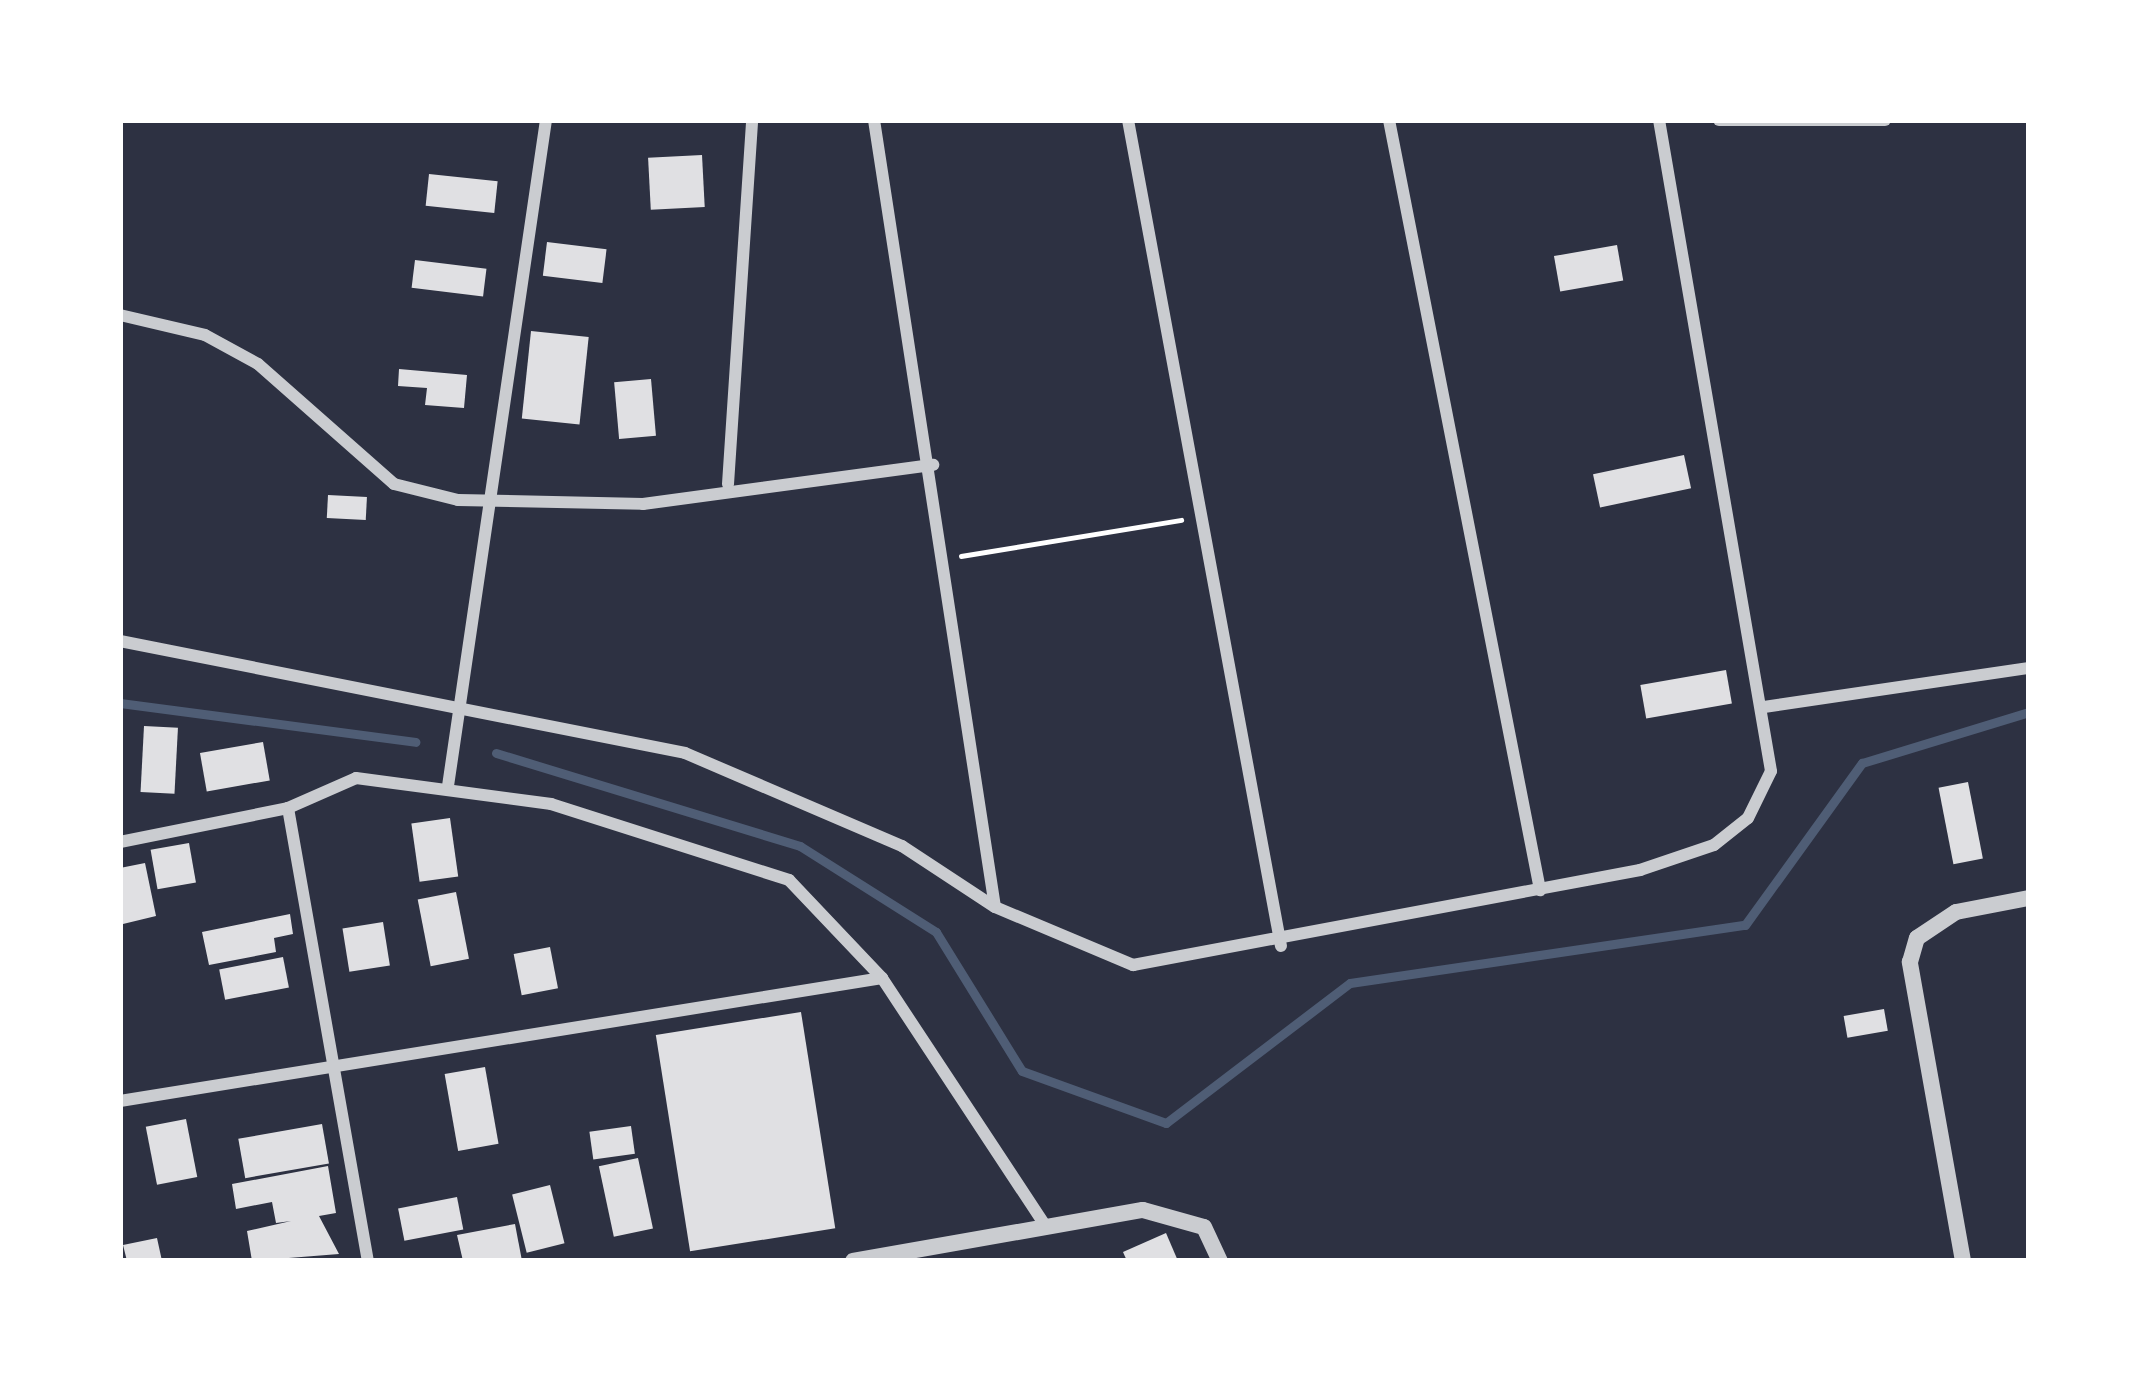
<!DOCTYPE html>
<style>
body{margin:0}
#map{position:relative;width:2149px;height:1381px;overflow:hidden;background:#2d3142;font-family:"Archivo Narrow",sans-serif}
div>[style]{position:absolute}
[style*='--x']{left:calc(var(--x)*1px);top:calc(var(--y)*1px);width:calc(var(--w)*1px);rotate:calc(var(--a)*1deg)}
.stream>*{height:9px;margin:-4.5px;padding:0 4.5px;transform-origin:4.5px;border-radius:4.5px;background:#4f5d75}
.building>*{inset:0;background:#e0e0e3;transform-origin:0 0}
.path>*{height:4.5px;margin:-2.25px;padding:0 2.25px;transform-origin:2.25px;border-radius:2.25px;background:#fff}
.minor>*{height:12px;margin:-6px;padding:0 6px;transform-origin:6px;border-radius:6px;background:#caccd0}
.tertiary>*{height:16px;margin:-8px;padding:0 8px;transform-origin:8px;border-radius:8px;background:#caccd0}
span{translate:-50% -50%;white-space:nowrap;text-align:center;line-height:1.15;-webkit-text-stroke:12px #fff;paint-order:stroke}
.frame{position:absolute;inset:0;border:123px solid #fff;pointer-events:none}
</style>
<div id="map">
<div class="stream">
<i style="--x:120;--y:703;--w:298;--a:7.5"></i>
<i style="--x:496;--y:753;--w:318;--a:17"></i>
<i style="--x:800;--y:846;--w:161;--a:32.3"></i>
<i style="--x:936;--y:932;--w:163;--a:58.3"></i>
<i style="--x:1022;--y:1071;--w:153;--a:19.9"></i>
<i style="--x:1166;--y:1123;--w:231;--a:-37.3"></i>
<i style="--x:1350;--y:983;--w:399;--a:-8.4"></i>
<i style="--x:1745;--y:925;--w:200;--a:-54.2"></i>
<i style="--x:1862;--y:763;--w:175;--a:-17"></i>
</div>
<div class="building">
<i style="left:702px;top:155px;width:52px;height:54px;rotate:87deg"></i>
<i style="left:429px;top:174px;width:69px;height:32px;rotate:6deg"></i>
<i style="left:547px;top:242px;width:60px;height:34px;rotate:7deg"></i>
<i style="left:1617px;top:245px;width:36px;height:64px;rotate:80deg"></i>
<i style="left:415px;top:260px;width:72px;height:28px;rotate:7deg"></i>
<i style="left:531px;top:331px;width:58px;height:88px;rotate:6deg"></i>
<i style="clip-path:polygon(399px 369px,467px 375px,464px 408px,425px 405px,427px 388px,398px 386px)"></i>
<i style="left:651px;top:379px;width:57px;height:37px;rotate:85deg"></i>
<i style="left:1684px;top:455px;width:34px;height:93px;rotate:78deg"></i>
<i style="left:328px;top:495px;width:39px;height:23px;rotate:3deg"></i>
<i style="left:1726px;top:670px;width:34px;height:87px;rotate:80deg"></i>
<i style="left:144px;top:726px;width:34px;height:66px;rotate:3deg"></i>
<i style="left:263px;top:742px;width:39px;height:64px;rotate:80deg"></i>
<i style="left:1968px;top:782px;width:78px;height:30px;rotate:79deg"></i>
<i style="left:450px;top:818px;width:59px;height:39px;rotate:82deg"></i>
<i style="left:189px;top:843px;width:40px;height:39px;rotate:80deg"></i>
<i style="clip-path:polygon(145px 863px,156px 916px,123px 924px,120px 868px)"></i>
<i style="left:456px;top:892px;width:68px;height:39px;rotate:79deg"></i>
<i style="clip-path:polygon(290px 914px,293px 934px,274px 938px,276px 952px,209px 965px,202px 932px)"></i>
<i style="left:383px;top:922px;width:44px;height:41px;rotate:81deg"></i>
<i style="left:550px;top:947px;width:42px;height:37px;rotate:79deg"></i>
<i style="left:283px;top:957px;width:31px;height:65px;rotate:79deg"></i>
<i style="left:1884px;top:1009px;width:22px;height:41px;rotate:80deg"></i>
<i style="left:801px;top:1012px;width:219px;height:147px;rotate:81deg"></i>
<i style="left:485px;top:1067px;width:78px;height:41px;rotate:80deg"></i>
<i style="left:186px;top:1119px;width:59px;height:41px;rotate:79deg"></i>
<i style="left:322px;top:1124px;width:40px;height:85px;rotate:80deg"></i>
<i style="left:631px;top:1126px;width:28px;height:42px;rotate:82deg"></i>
<i style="left:638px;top:1158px;width:72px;height:40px;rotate:78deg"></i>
<i style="clip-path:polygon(328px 1166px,336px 1213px,319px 1216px,339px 1254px,252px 1261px,247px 1231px,291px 1221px,276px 1223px,272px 1202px,236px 1209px,232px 1184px)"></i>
<i style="left:550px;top:1185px;width:60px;height:39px;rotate:76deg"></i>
<i style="left:457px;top:1197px;width:33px;height:60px;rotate:79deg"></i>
<i style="clip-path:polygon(515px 1224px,522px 1261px,463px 1261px,457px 1235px)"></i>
<i style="clip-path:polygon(1166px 1233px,1178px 1261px,1127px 1261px,1123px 1252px)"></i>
<i style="clip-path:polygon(157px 1238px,162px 1261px,127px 1261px,123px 1245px)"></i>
</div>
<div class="path">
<i style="--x:961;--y:556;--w:223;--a:-9.3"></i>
</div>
<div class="minor">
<i style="--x:874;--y:120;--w:796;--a:81.26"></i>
<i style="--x:1128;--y:120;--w:840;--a:79.51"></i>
<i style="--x:1389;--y:120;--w:785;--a:78.9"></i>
<i style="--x:1719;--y:120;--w:166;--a:0"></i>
<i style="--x:120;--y:315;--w:87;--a:13.2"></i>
<i style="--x:205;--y:335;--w:60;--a:28.7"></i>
<i style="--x:258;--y:364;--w:181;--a:41.4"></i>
<i style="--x:394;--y:484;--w:66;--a:14"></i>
<i style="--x:458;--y:500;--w:185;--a:1.2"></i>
<i style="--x:643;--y:504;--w:293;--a:-7.7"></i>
<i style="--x:728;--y:484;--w:365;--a:-86.2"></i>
<i style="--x:120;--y:641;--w:576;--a:11.21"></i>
<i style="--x:685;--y:753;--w:236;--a:23.2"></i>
<i style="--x:902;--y:846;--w:111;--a:33.3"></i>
<i style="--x:995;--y:907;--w:150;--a:22.8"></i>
<i style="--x:1133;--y:965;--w:516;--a:-10.61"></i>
<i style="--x:1640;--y:870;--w:78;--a:-18.7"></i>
<i style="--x:1714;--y:845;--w:43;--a:-38.5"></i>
<i style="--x:1748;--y:818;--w:52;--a:-63.9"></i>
<i style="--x:1771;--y:771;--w:661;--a:-99.76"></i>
<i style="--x:1764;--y:707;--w:268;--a:-8.4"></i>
<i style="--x:448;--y:786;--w:673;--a:-81.63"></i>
<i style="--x:288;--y:808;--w:460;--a:80"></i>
<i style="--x:120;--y:842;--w:171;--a:-11.4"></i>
<i style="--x:288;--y:808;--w:74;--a:-23.8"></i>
<i style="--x:356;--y:778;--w:197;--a:7.6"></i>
<i style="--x:551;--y:804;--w:250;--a:17.7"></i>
<i style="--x:789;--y:880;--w:135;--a:46.5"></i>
<i style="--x:882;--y:978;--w:295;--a:56.6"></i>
<i style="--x:120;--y:1101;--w:772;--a:-9.17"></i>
</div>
<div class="tertiary">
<i style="--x:853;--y:1261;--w:294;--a:-10"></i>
<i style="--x:1143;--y:1210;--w:63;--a:15.6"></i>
<i style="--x:1204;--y:1227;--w:38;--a:65"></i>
<i style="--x:1963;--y:1261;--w:304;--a:-100.1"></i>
<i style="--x:1910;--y:962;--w:25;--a:-74"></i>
<i style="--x:1917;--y:938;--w:47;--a:-33.7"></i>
<i style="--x:1956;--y:912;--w:74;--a:-10.9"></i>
</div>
<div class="frame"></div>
</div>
